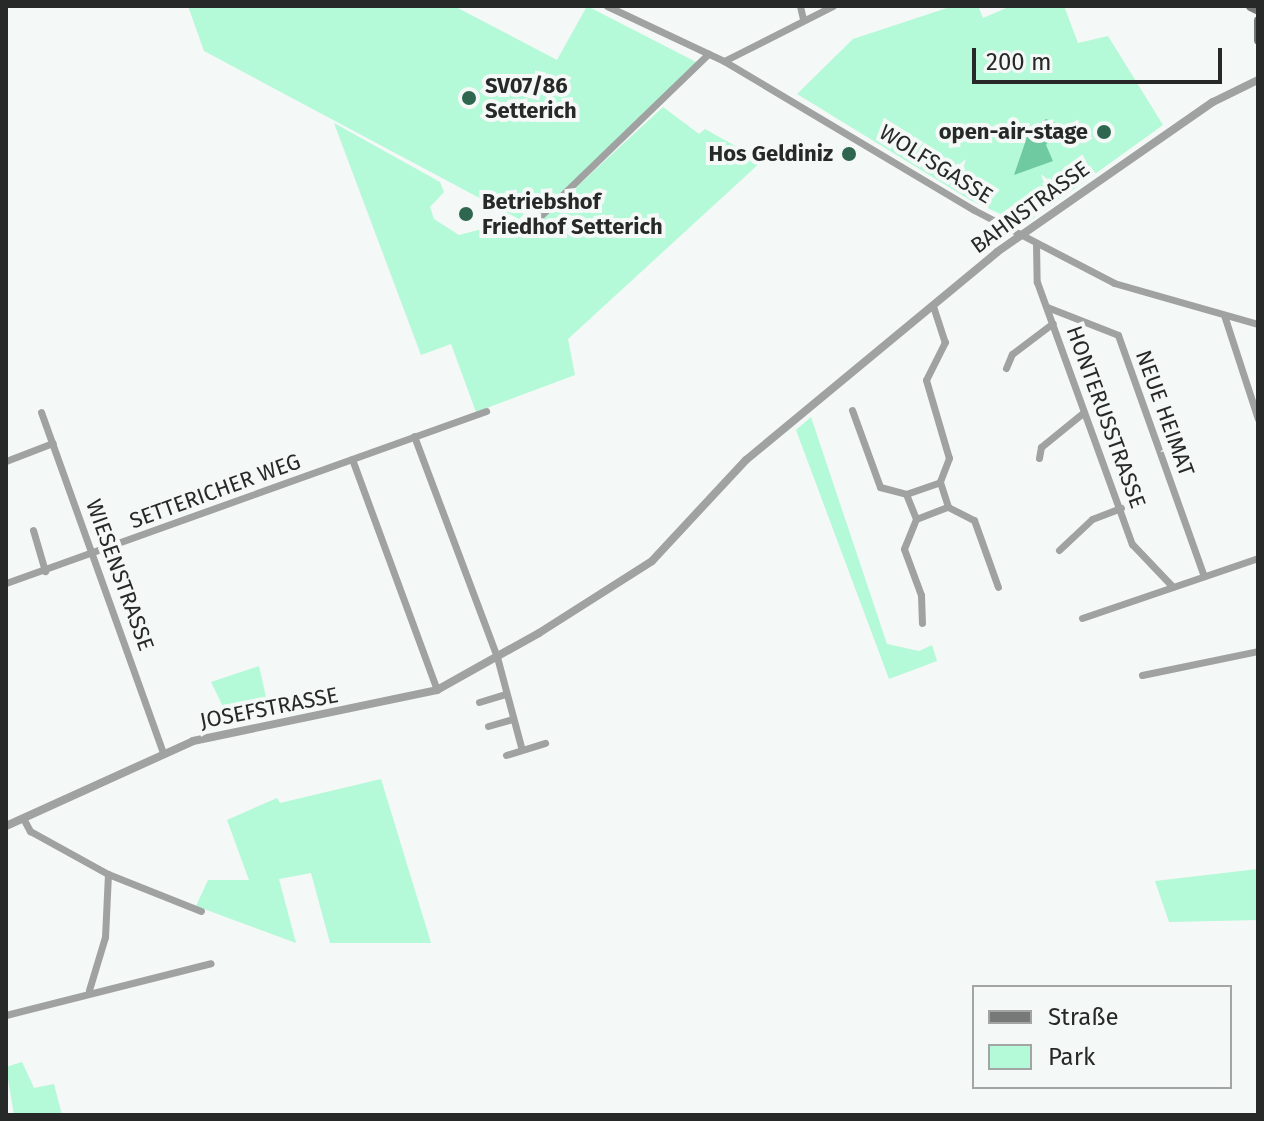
<!DOCTYPE html>
<meta charset="utf-8">
<style>
body{margin:0}
#map{position:relative;width:1264px;height:1121px;overflow:hidden;background:#f4f8f6;font-family:"Fira Sans",sans-serif}
div>[style]{position:absolute}
[style*='--x']{left:calc(var(--x)*1px);top:calc(var(--y)*1px);width:calc(var(--w)*1px);rotate:calc(var(--a)*1deg)}
.green>*{inset:0;background:#b4f9d8}
.water>*{inset:0;background:#6fc9a1}
.minor>*{height:7px;margin:-3.5px;padding:0 3.5px;transform-origin:3.5px;border-radius:3.5px;background:#a0a2a1}
.tertiary>*{height:8px;margin:-4px;padding:0 4px;transform-origin:4px;border-radius:4px;background:#a0a2a1}
.secondary>*{height:9px;margin:-4.5px;padding:0 4.5px;transform-origin:4.5px;border-radius:4.5px;background:#777978}
.dots>*{width:22px;height:22px;translate:-50% -50%;box-sizing:border-box;border:4px solid #f4f8f6;border-radius:50%}
span{translate:-50% -50%;white-space:nowrap;text-align:center;line-height:1.15;-webkit-text-stroke:8px #f4f8f6;paint-order:stroke}
.poi-label{font-size:22px;color:#272928;font-weight:700}
.left{translate:0 -50%;text-align:left}
.right{translate:-100% -50%;text-align:right}
.street-label{font-size:22px;color:#272928}
.frame{position:absolute;inset:0;border:8px solid #272928;pointer-events:none}
.legend{position:absolute;left:972px;top:985px;width:260px;height:104px;box-sizing:border-box;background:#f4f8f6;border:2px solid #a2a5a4;margin:0;padding:10px 14px;list-style:none;font-size:24px;color:#272928}
.legend li{display:flex;align-items:center;gap:16px;height:40px}
.legend b{width:40px;border:2px solid #a2a5a4}
.scale{position:absolute;left:972px;top:48px;width:250px;height:36px;box-sizing:border-box;border:4px solid #272928;border-top:0;padding-left:10px;font-size:24px;line-height:28px;white-space:nowrap;color:#272928;-webkit-text-stroke:6px #f4f8f6;paint-order:stroke}
</style>
<div id="map">
<div class="green">
<i style="clip-path:polygon(188px 6px,454px 6px,557px 60px,587px 6px,700px 64px,548px 204px,539px 201px,519px 219px,204px 51px)"></i>
<i style="clip-path:polygon(953px 6px,978px 6px,983px 18px,1011px 6px,1064px 6px,1078px 43px,1108px 36px,1163px 125px,1024px 225px,970px 200px,797px 94px,853px 39px)"></i>
<i style="clip-path:polygon(663px 107px,699px 134px,705px 129px,762px 161px,568px 339px,575px 375px,476px 412px,451px 344px,421px 355px,334px 123px,440px 182px,444px 192px,430px 207px,434px 219px,459px 235px,513px 221px,531px 229px)"></i>
<i style="clip-path:polygon(811px 417px,887px 644px,919px 651px,932px 645px,937px 661px,889px 679px,796px 430px)"></i>
<i style="clip-path:polygon(259px 666px,270px 715px,231px 723px,211px 682px)"></i>
<i style="clip-path:polygon(381px 779px,431px 943px,330px 943px,311px 873px,279px 879px,296px 943px,196px 906px,208px 880px,249px 880px,227px 820px,277px 798px,280px 803px)"></i>
<i style="clip-path:polygon(1258px 869px,1258px 920px,1169px 922px,1155px 881px)"></i>
<i style="clip-path:polygon(22px 1062px,34px 1088px,54px 1084px,62px 1115px,14px 1115px,6px 1067px)"></i>
</div>
<div class="water">
<i style="clip-path:polygon(1046px 119px,1060px 125px,1046px 145px,1053px 161px,1014px 175px,1028px 134px)"></i>
</div>
<div class="minor">
<i style="--x:607;--y:6;--w:129;--a:25.2"></i>
<i style="--x:724;--y:61;--w:291;--a:30.8"></i>
<i style="--x:974;--y:210;--w:158;--a:27.5"></i>
<i style="--x:1114;--y:283;--w:150;--a:15.9"></i>
<i style="--x:800;--y:6;--w:13;--a:77"></i>
<i style="--x:724;--y:61;--w:122;--a:-26.8"></i>
<i style="--x:530;--y:226;--w:248;--a:-44"></i>
<i style="--x:1036;--y:243;--w:39;--a:89"></i>
<i style="--x:1037;--y:282;--w:279;--a:70.1"></i>
<i style="--x:1132;--y:544;--w:59;--a:46.4"></i>
<i style="--x:933;--y:306;--w:38;--a:72"></i>
<i style="--x:945;--y:342;--w:42;--a:116.6"></i>
<i style="--x:926;--y:380;--w:81;--a:73.6"></i>
<i style="--x:949;--y:458;--w:26;--a:111"></i>
<i style="--x:940;--y:482;--w:26;--a:72"></i>
<i style="--x:948;--y:507;--w:29;--a:27"></i>
<i style="--x:974;--y:520;--w:71;--a:70.3"></i>
<i style="--x:1047;--y:307;--w:76;--a:21.5"></i>
<i style="--x:1118;--y:335;--w:256;--a:70.4"></i>
<i style="--x:1224;--y:315;--w:109;--a:71.9"></i>
<i style="--x:1006;--y:368;--w:15;--a:-67"></i>
<i style="--x:1012;--y:354;--w:51;--a:-37.1"></i>
<i style="--x:852;--y:410;--w:82;--a:70"></i>
<i style="--x:880;--y:487;--w:27;--a:15"></i>
<i style="--x:906;--y:494;--w:27;--a:68"></i>
<i style="--x:916;--y:519;--w:32;--a:112"></i>
<i style="--x:904;--y:549;--w:49;--a:69.7"></i>
<i style="--x:921;--y:595;--w:28;--a:88"></i>
<i style="--x:41;--y:412;--w:361;--a:70.3"></i>
<i style="--x:414;--y:436;--w:236;--a:69.4"></i>
<i style="--x:497;--y:657;--w:96;--a:75"></i>
<i style="--x:1039;--y:458;--w:11;--a:-80"></i>
<i style="--x:1041;--y:447;--w:55;--a:-39.1"></i>
<i style="--x:352;--y:459;--w:246;--a:69.8"></i>
<i style="--x:6;--y:461;--w:50;--a:-21"></i>
<i style="--x:906;--y:494;--w:36;--a:-19"></i>
<i style="--x:916;--y:519;--w:34;--a:-21"></i>
<i style="--x:33;--y:530;--w:43;--a:73.7"></i>
<i style="--x:1059;--y:550;--w:45;--a:-43.2"></i>
<i style="--x:1092;--y:519;--w:31;--a:-21"></i>
<i style="--x:6;--y:583;--w:510;--a:-19.71"></i>
<i style="--x:1082;--y:618;--w:186;--a:-18.8"></i>
<i style="--x:1142;--y:675;--w:118;--a:-11.7"></i>
<i style="--x:479;--y:702;--w:28;--a:-17"></i>
<i style="--x:488;--y:726;--w:25;--a:-16"></i>
<i style="--x:506;--y:755;--w:41;--a:-17.1"></i>
<i style="--x:23;--y:818;--w:15;--a:62"></i>
<i style="--x:30;--y:831;--w:89;--a:28.9"></i>
<i style="--x:108;--y:874;--w:100;--a:21.7"></i>
<i style="--x:89;--y:990;--w:55;--a:-73.2"></i>
<i style="--x:105;--y:937;--w:63;--a:-87.3"></i>
<i style="--x:6;--y:1015;--w:211;--a:-14.2"></i>
</div>
<div class="tertiary">
<i style="--x:6;--y:826;--w:205;--a:-24.4"></i>
<i style="--x:193;--y:741;--w:249;--a:-11.8"></i>
<i style="--x:437;--y:690;--w:117;--a:-29.2"></i>
<i style="--x:539;--y:633;--w:134;--a:-32.5"></i>
<i style="--x:652;--y:561;--w:138;--a:-47.1"></i>
<i style="--x:746;--y:460;--w:326;--a:-39.6"></i>
<i style="--x:997;--y:252;--w:263;--a:-34.8"></i>
<i style="--x:1213;--y:102;--w:50;--a:-26.1"></i>
</div>
<div class="secondary">
<i style="--x:1250;--y:6;--w:9;--a:27"></i>
<i style="--x:1258;--y:20;--w:20;--a:90"></i>
</div>
<div class="dots">
<i style="left:469px;top:98px;background:#2e664f"></i>
<i style="left:1104px;top:132px;background:#2e664f"></i>
<i style="left:849px;top:154px;background:#2e664f"></i>
<i style="left:466px;top:214px;background:#2e664f"></i>
</div>
<div class="poi-label">
<span class="left" style="left:485px;top:98px">SV07/86<br>Setterich</span>
<span class="right" style="left:1088px;top:132px">open-air-stage</span>
<span class="right" style="left:833px;top:154px">Hos Geldiniz</span>
<span class="left" style="left:482px;top:214px">Betriebshof<br>Friedhof Setterich</span>
</div>
<div class="street-label">
<span style="left:936px;top:164px;rotate:32deg">WOLFSGASSE</span>
<span style="left:1030px;top:207px;rotate:-36deg">BAHNSTRASSE</span>
<span style="left:1165px;top:413px;rotate:70deg">NEUE HEIMAT</span>
<span style="left:1106px;top:417px;rotate:70deg">HONTERUSSTRASSE</span>
<span style="left:215px;top:491px;rotate:-20deg">SETTERICHER WEG</span>
<span style="left:120px;top:575px;rotate:70deg">WIESENSTRASSE</span>
<span style="left:269px;top:708px;rotate:-11deg">JOSEFSTRASSE</span>
</div>
<div class="frame"></div>
<ul class="legend">
<li><b style="height:10px;background:#777978"></b>Straße</li>
<li><b style="height:22px;background:#b4f9d8"></b>Park</li>
</ul>
<div class="scale">200 m</div>
</div>
